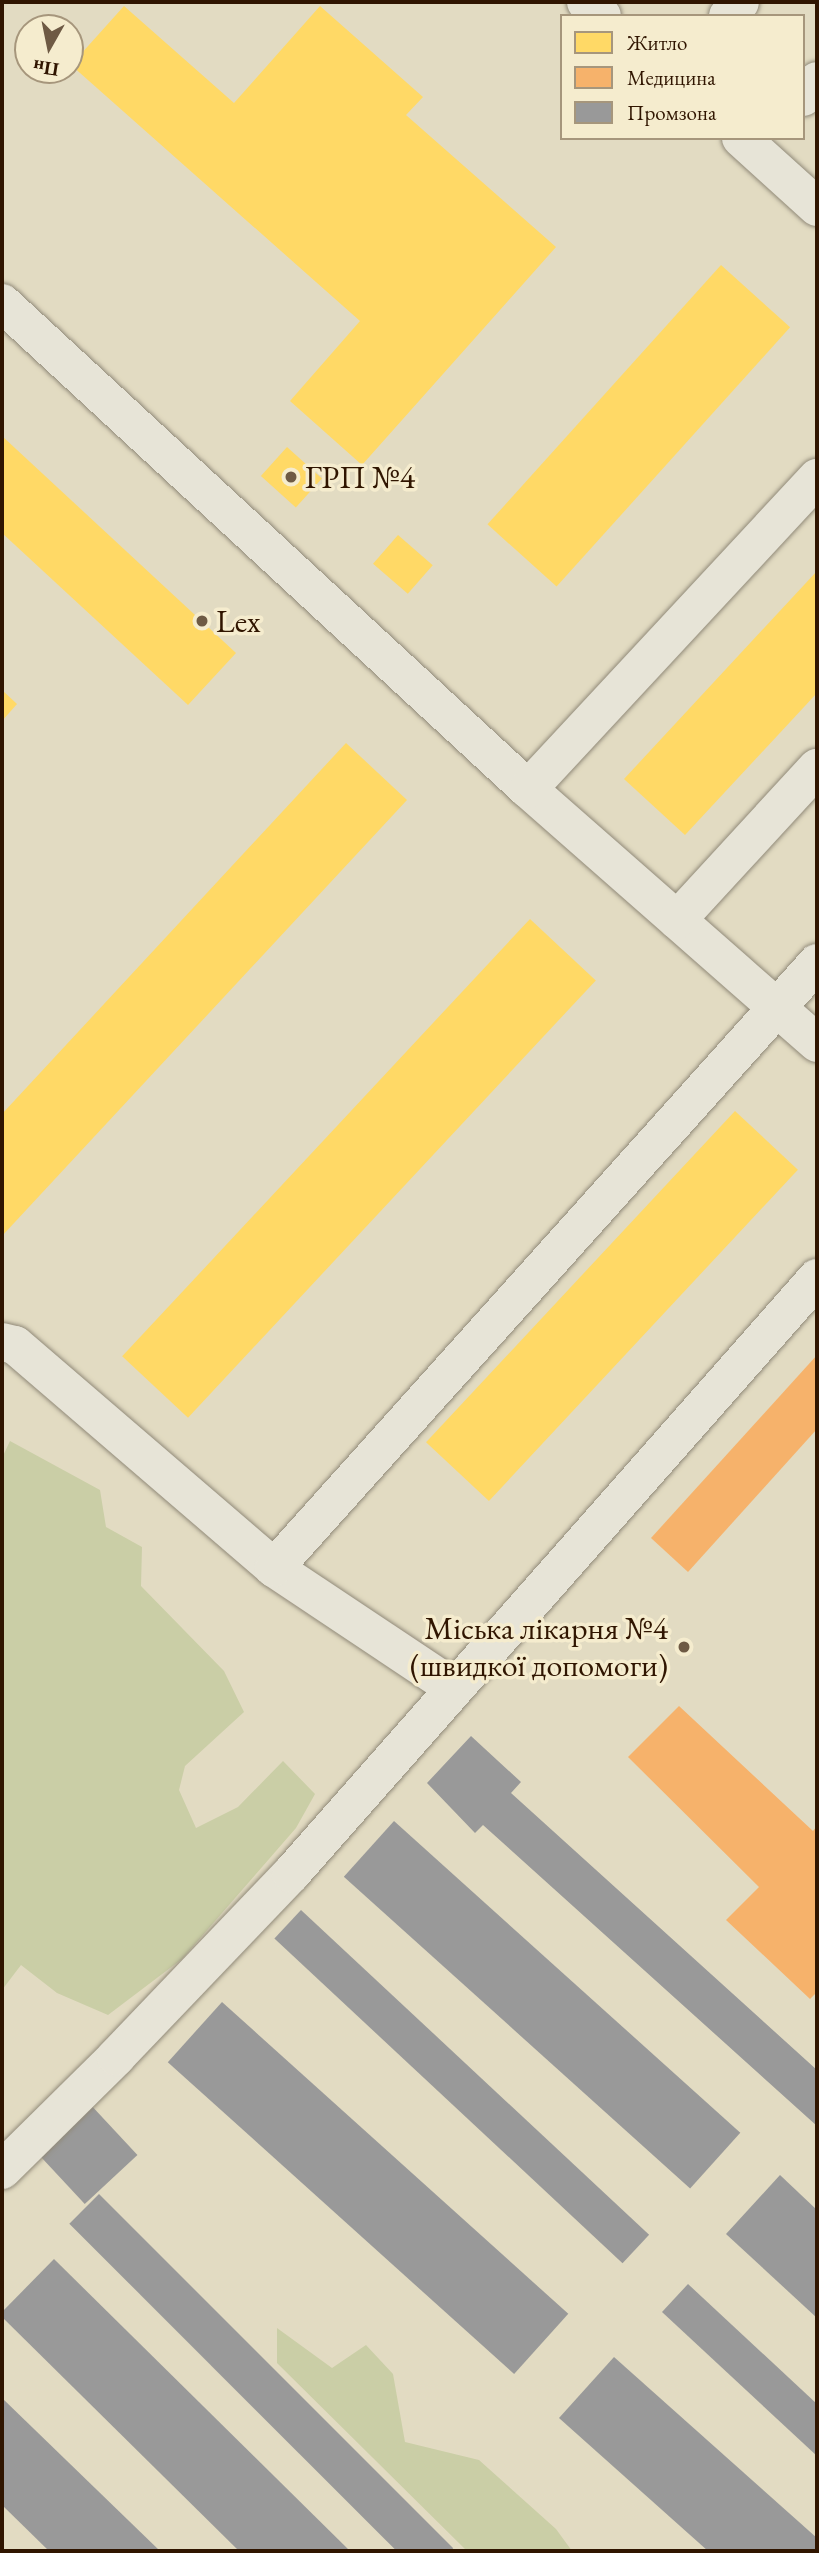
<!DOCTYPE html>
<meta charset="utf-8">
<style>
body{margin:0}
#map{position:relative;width:819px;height:2553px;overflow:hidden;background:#e2dbc2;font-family:"EB Garamond",serif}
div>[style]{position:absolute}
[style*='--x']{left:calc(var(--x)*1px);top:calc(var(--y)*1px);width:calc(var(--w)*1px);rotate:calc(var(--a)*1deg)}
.green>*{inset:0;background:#cacea6}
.homes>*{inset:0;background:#ffd966;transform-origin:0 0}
.health>*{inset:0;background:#f6b26b}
.industry>*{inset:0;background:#999;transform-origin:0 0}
.roads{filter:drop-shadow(0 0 2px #918a79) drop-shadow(0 0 2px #918a79)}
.minor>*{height:38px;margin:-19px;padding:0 19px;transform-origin:19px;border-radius:19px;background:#e7e4d7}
.dots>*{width:19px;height:19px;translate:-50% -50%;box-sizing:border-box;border:4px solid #f5ecce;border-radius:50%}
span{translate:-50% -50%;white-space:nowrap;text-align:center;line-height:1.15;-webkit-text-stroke:7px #f5ecce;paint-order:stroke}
.poi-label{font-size:32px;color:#301500}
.left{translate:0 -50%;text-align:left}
.right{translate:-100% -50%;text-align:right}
.frame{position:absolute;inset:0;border:4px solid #301500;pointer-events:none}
.legend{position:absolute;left:560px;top:14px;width:245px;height:126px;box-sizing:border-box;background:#f5ecce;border:2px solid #a6967c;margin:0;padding:9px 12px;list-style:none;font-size:21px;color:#301500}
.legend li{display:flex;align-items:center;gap:14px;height:35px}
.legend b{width:35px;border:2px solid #a6967c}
.north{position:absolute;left:14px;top:14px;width:70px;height:70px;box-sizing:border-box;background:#f5ecce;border:2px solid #a6967c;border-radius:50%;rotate:189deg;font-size:19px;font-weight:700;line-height:28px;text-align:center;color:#301500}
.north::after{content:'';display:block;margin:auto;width:24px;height:32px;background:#6e5a44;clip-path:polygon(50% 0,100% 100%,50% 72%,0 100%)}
</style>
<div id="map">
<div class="green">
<i style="clip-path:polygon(10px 1441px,100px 1490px,106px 1527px,142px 1547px,141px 1586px,224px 1671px,244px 1712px,185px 1766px,179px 1790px,196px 1828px,238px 1807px,283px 1761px,315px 1794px,296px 1828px,182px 1959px,108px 2015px,57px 1993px,21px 1965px,2px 1990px,2px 1458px)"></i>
<i style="clip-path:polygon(277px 2328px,332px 2368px,366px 2345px,393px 2374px,405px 2442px,479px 2460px,556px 2529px,572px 2551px,467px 2551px,277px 2363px)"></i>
</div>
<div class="homes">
<i style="clip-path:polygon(124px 6px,234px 103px,320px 6px,423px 97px,406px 115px,556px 247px,362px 465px,290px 401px,360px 321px,71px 65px)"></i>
<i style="left:721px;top:265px;width:93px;height:349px;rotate:42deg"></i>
<i style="clip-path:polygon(2px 436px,236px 653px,188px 705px,2px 533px)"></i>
<i style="left:287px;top:447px;width:47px;height:39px;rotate:42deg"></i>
<i style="left:398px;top:535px;width:46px;height:38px;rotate:41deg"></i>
<i style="clip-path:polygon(817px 571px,817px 693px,685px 835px,624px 779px)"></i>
<i style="clip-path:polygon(2px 690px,17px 704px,2px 721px)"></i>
<i style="clip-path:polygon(346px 743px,407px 800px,2px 1236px,2px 1114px)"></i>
<i style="left:530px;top:919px;width:90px;height:598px;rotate:43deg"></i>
<i style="left:735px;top:1111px;width:86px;height:453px;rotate:43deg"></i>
</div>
<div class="health">
<i style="clip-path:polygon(817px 1355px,817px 1429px,688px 1572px,651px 1538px)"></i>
<i style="clip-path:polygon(679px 1706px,813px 1831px,817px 1826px,817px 1992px,810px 1999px,726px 1920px,759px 1887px,628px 1757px)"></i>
</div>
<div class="industry">
<i style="clip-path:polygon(471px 1736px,521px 1782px,511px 1793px,817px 2070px,817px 2126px,483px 1825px,475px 1833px,427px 1783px)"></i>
<i style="left:394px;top:1821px;width:466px;height:75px;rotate:42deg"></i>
<i style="left:301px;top:1910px;width:476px;height:39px;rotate:43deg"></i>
<i style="left:222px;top:2002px;width:466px;height:81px;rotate:42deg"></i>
<i style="left:89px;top:2103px;width:71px;height:72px;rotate:47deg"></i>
<i style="clip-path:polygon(780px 2175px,817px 2210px,817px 2318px,726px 2234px)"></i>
<i style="left:99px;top:2194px;width:501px;height:42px;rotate:45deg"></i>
<i style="clip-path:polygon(54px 2259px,350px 2551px,239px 2551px,2px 2317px,2px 2312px)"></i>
<i style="clip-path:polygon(688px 2284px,817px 2404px,817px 2456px,662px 2312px)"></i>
<i style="clip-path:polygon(614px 2357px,817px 2538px,817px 2551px,708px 2551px,559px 2418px)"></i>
<i style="clip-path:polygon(2px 2398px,160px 2551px,49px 2551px,2px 2505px)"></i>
</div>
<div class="roads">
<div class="minor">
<i style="--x:586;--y:2;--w:21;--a:41"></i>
<i style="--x:728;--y:16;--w:18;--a:-49"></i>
<i style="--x:803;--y:97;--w:21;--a:-49"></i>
<i style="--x:741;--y:138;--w:103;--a:42.2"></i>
<i style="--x:2;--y:303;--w:716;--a:42.74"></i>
<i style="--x:528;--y:789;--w:385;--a:41.3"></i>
<i style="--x:528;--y:789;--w:425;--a:-47.1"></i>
<i style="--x:677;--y:920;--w:207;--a:-47.4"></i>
<i style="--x:2;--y:1342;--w:13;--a:13"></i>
<i style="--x:15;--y:1345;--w:342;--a:40.7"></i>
<i style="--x:274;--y:1568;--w:216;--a:33.7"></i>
<i style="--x:274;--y:1568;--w:813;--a:-48.09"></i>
<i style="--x:2;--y:2170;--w:161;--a:-44.7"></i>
<i style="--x:116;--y:2057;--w:253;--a:-46.3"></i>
<i style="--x:291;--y:1874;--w:795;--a:-48.57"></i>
</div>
</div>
<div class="dots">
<i style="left:291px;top:477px;background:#6e5a44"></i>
<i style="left:202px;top:621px;background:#6e5a44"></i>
<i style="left:684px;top:1647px;background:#6e5a44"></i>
</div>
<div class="poi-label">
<span class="left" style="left:305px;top:477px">ГРП №4</span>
<span class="left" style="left:216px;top:621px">Lex</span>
<span class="right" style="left:668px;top:1647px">Міська лікарня №4<br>(швидкої допомоги)</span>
</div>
<div class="frame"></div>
<ul class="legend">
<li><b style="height:19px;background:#ffd966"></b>Житло</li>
<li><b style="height:19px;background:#f6b26b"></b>Медицина</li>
<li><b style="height:19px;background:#999"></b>Промзона</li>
</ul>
<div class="north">Пн</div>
</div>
